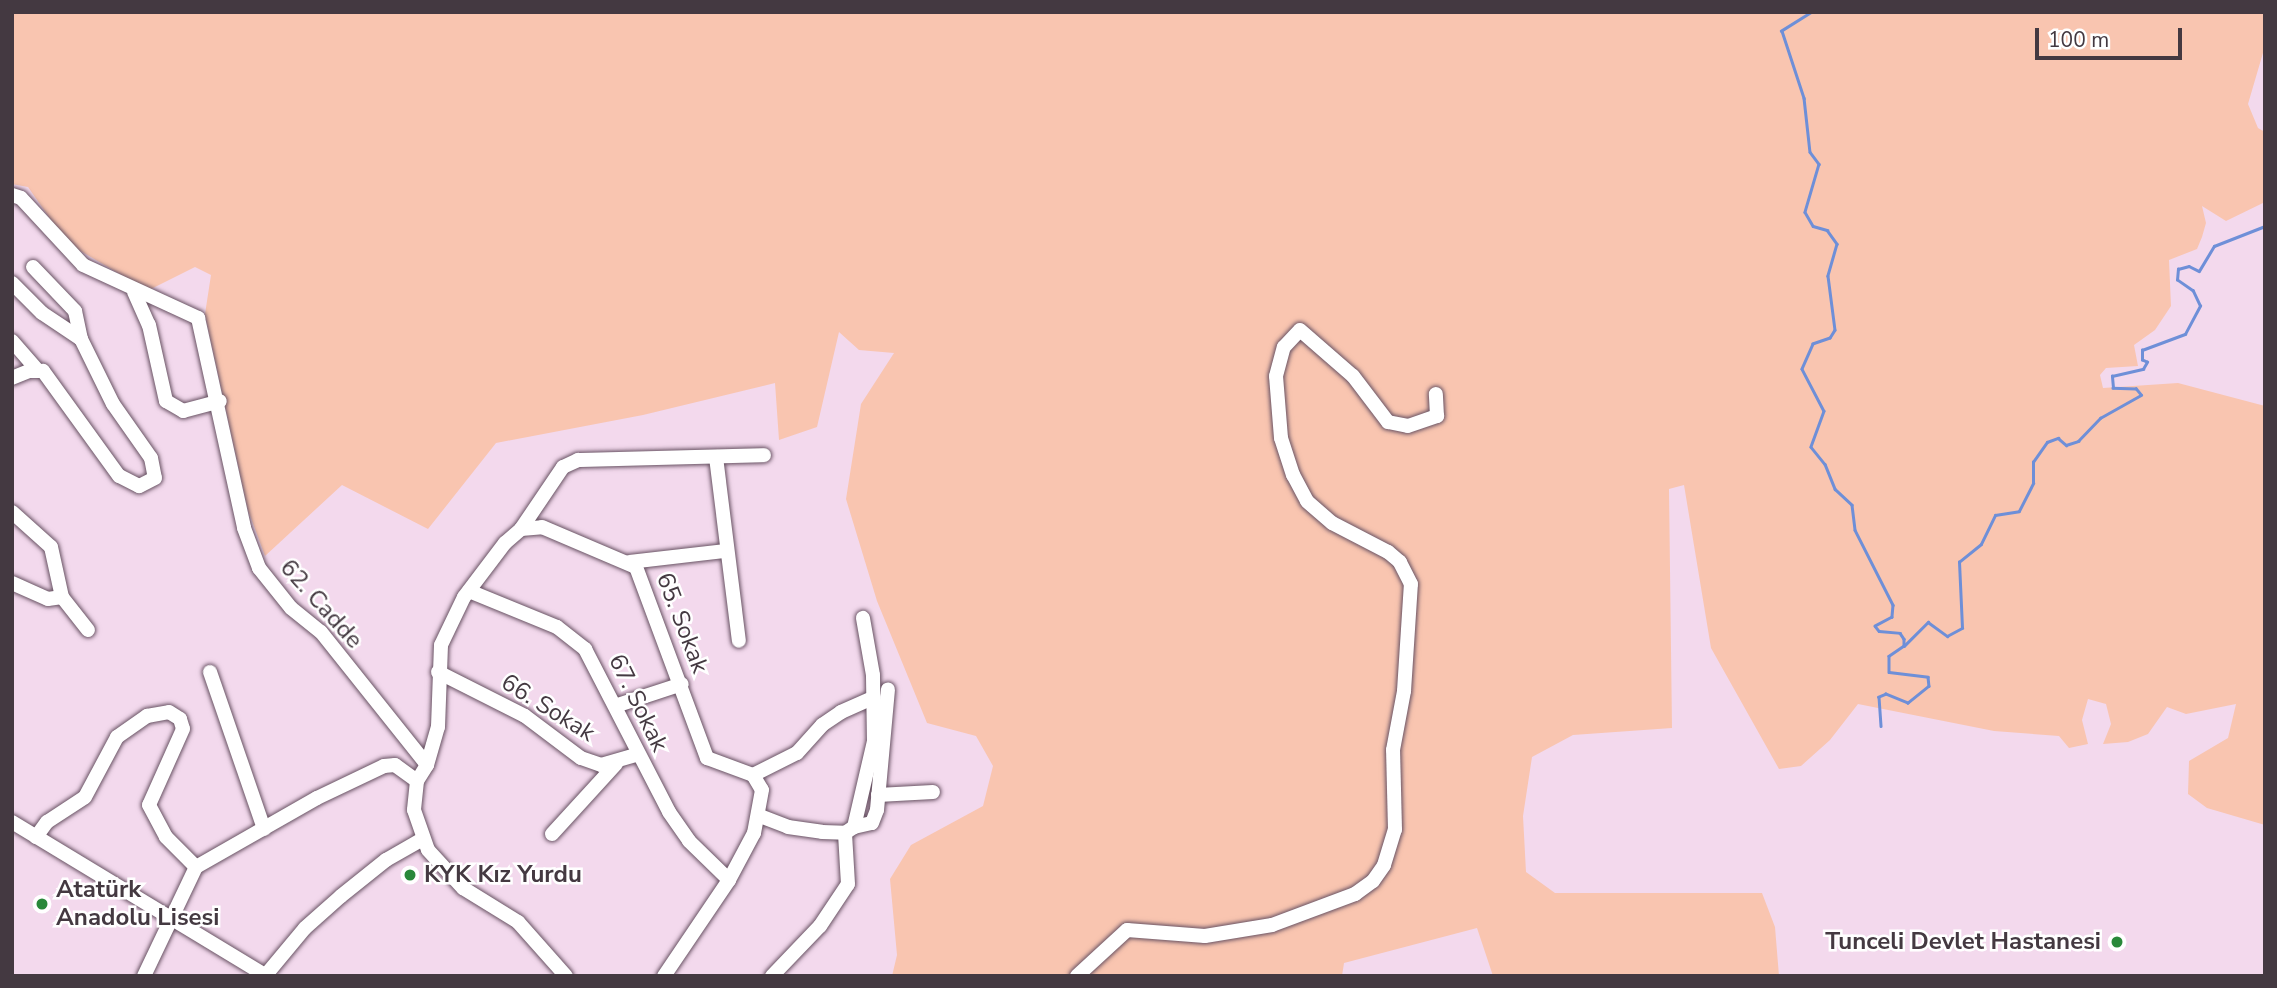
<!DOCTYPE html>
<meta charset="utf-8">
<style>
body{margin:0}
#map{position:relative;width:2277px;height:988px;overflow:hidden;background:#f3d9ed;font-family:"Nunito Sans",sans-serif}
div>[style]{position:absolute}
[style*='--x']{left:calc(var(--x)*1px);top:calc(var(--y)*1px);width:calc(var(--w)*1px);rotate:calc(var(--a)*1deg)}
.green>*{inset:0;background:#f9c5b0}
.stream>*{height:2.5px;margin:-1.25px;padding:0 1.25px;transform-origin:1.25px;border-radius:1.25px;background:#6e8fd8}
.roads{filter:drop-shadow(0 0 2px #685263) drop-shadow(0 0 2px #685263)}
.minor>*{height:14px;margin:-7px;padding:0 7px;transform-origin:7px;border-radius:7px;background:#fff}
.dots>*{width:19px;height:19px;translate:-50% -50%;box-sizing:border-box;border:4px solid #fff;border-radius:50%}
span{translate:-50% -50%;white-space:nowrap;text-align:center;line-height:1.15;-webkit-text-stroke:5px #fff;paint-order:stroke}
.street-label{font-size:24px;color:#443941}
.poi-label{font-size:24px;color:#443941;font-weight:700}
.left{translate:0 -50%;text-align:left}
.right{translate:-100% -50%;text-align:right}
.frame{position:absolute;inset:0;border:14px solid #443941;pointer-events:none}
.scale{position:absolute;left:2035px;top:28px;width:147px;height:32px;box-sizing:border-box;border:4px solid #443941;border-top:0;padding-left:9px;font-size:21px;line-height:24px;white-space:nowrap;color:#443941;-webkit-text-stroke:5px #fff;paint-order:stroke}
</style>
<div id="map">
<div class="green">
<i style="clip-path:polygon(12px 12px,2265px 12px,2265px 46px,2248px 104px,2258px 128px,2265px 132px,2265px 202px,2226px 221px,2202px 206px,2206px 223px,2202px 237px,2197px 249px,2169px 260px,2171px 306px,2155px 330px,2134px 345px,2138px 366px,2106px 368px,2100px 375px,2103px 388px,2178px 383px,2265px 406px,2265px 825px,2207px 808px,2188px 794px,2189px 761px,2228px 738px,2236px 704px,2186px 714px,2167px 707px,2148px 734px,2128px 742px,2103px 744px,2111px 724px,2106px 704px,2088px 699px,2082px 720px,2088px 744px,2069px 748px,2059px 736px,1994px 731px,1858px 704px,1830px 740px,1801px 766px,1779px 769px,1711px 648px,1684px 485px,1669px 489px,1672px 728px,1573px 735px,1532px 757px,1523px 816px,1526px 872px,1555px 893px,1762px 893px,1775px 927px,1779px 976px,1493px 976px,1477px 928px,1344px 963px,1342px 976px,892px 976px,897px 955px,890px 879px,911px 845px,983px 806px,993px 766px,976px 736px,927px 723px,877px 601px,846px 499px,861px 404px,894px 353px,859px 350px,839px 332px,817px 427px,779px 440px,775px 383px,643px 415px,496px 443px,428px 529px,342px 485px,265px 556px,248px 510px,205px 314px,211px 275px,195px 267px,149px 290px,135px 283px,67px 243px,28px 187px,12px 184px)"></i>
</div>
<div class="stream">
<i style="--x:1812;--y:12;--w:36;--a:148"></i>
<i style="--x:1782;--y:31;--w:71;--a:71.8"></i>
<i style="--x:1804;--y:98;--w:54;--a:83.7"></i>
<i style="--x:1810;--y:152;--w:15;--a:53"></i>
<i style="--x:1819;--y:164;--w:50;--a:106.3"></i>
<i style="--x:1805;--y:212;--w:16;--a:60"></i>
<i style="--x:1813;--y:226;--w:15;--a:16"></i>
<i style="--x:1827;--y:230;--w:17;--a:54"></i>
<i style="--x:1837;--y:244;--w:33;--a:106"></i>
<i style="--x:1828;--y:276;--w:54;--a:82.6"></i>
<i style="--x:1835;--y:330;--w:9;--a:122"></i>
<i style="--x:1830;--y:338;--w:18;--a:161"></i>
<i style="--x:1813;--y:344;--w:27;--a:114"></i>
<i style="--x:1802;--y:369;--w:47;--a:62.4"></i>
<i style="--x:1824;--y:411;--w:38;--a:110"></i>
<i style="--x:1811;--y:447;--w:22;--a:51"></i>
<i style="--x:1825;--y:464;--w:27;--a:68"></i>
<i style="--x:1835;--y:489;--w:23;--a:43"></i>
<i style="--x:1852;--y:505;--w:25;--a:83"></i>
<i style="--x:1855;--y:530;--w:84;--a:63.1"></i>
<i style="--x:1893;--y:605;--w:12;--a:95"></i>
<i style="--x:1892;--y:617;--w:19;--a:152"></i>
<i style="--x:1875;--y:626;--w:6;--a:51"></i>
<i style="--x:1879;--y:631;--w:21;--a:5"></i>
<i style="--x:1900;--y:633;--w:7;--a:56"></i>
<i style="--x:1904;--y:639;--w:7;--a:90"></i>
<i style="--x:1904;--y:646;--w:18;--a:146"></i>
<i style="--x:1889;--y:656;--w:16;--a:90"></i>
<i style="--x:1889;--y:672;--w:39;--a:7"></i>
<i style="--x:1928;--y:677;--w:9;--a:84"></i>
<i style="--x:1929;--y:686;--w:27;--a:141"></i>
<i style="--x:1908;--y:703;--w:24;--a:-158"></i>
<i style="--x:1886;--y:694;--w:8;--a:157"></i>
<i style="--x:1879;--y:697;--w:29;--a:86"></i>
<i style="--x:1904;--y:646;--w:34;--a:-45"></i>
<i style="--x:1928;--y:622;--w:24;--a:36"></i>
<i style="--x:1947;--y:636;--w:17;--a:-28"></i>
<i style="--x:1962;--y:628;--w:66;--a:-92.6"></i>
<i style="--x:1959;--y:562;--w:28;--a:-39"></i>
<i style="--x:1981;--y:544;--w:32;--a:-64"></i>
<i style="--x:1995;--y:515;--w:24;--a:-9"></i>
<i style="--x:2019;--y:511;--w:31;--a:-63"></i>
<i style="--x:2033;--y:483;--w:21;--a:-90"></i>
<i style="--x:2033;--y:462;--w:24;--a:-55"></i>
<i style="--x:2047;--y:442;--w:12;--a:-20"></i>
<i style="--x:2058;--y:438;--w:11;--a:41"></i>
<i style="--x:2066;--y:445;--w:13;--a:-18"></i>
<i style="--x:2078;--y:441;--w:32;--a:-46"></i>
<i style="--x:2100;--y:418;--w:47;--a:-29.3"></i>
<i style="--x:2141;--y:395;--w:8;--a:-130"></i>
<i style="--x:2136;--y:389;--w:23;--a:-178"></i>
<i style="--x:2113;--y:388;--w:12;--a:-95"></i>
<i style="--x:2112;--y:376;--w:32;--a:-13"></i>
<i style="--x:2143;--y:369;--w:8;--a:-60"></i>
<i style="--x:2147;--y:362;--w:5;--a:-158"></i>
<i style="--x:2142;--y:360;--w:10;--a:-90"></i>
<i style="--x:2142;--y:350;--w:46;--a:-20.4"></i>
<i style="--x:2185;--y:334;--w:32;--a:-62"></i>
<i style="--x:2200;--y:306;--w:17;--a:-115"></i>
<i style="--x:2193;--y:291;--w:19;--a:-145"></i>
<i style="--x:2177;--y:280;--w:11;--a:-85"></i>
<i style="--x:2178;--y:269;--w:11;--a:-15"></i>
<i style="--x:2189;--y:266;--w:11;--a:27"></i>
<i style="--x:2199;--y:271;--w:29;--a:-59"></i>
<i style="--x:2214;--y:246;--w:55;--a:-21.4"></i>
</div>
<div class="roads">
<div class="minor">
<i style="--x:12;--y:195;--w:9;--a:18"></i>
<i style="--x:21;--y:198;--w:91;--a:47.2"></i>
<i style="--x:83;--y:265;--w:127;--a:24.7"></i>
<i style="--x:198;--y:318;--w:215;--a:77.6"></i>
<i style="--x:244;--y:528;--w:43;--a:69.4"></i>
<i style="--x:259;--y:568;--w:51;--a:51.3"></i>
<i style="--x:291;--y:608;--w:38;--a:39"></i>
<i style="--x:321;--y:632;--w:170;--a:51.4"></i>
<i style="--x:427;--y:765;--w:19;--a:122"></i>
<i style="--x:417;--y:781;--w:29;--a:96"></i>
<i style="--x:414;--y:810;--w:42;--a:70.7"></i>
<i style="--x:428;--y:850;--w:52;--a:47.4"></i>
<i style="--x:463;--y:888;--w:65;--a:31.7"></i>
<i style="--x:518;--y:922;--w:72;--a:48.4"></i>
<i style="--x:33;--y:267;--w:61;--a:46.3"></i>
<i style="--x:75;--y:311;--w:29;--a:78"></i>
<i style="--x:12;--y:283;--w:42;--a:45"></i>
<i style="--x:42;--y:313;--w:47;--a:33.7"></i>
<i style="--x:81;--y:339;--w:72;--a:63.8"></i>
<i style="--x:113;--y:404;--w:66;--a:54.9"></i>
<i style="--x:151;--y:458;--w:20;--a:79"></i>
<i style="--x:155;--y:478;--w:18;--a:153"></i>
<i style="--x:139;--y:486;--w:22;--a:-153"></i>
<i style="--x:119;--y:476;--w:130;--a:-125.9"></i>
<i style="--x:43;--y:371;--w:14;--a:180"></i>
<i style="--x:29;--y:371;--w:18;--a:158"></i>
<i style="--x:134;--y:292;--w:36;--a:66"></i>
<i style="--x:149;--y:325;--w:78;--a:77.4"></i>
<i style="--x:166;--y:401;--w:20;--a:30"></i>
<i style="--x:183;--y:411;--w:38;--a:-15"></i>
<i style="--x:12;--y:341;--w:38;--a:49"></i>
<i style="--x:716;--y:457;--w:185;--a:82.9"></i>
<i style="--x:12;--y:512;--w:52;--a:41.9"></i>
<i style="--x:51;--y:547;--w:51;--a:77.6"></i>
<i style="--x:521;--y:529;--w:75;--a:-55.9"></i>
<i style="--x:563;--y:467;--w:17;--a:-25"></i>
<i style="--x:578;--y:460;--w:186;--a:-1.5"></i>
<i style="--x:630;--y:562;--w:96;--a:-6.6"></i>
<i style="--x:12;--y:583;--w:39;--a:24"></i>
<i style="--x:48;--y:599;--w:14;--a:-8"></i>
<i style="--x:62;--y:597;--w:42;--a:51.8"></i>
<i style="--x:469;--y:591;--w:95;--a:22.2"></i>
<i style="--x:557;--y:627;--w:36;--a:38"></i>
<i style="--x:585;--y:649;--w:183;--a:62.7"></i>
<i style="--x:669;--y:812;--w:35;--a:55"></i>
<i style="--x:689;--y:841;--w:56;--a:44.3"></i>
<i style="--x:210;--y:672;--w:166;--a:71"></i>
<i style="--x:438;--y:672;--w:97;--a:26.8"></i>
<i style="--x:525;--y:716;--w:70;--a:36.9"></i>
<i style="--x:581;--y:758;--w:21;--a:19"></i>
<i style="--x:601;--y:765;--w:36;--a:-16"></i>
<i style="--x:618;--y:705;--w:67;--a:-18.2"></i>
<i style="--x:427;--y:765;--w:40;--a:-74"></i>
<i style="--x:438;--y:727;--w:82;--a:-87.9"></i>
<i style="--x:441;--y:645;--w:53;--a:-64.4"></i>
<i style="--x:464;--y:597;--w:68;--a:-52.8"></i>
<i style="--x:505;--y:543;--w:21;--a:-41"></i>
<i style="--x:521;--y:529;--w:21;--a:-5"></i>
<i style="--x:542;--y:527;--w:102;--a:23.1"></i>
<i style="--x:636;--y:567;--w:204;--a:69.6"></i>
<i style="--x:707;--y:758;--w:49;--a:20.3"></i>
<i style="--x:753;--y:775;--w:17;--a:59"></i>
<i style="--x:762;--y:790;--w:44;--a:100.5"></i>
<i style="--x:754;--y:833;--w:53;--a:118"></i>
<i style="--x:729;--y:880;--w:116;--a:124.1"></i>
<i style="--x:753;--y:775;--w:49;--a:-26.6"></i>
<i style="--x:797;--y:753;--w:38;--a:-48"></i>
<i style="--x:822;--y:725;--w:23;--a:-34"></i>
<i style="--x:841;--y:712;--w:36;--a:-24"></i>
<i style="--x:878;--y:795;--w:55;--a:-3.1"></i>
<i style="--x:760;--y:816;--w:30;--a:21"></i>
<i style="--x:788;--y:827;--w:34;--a:8"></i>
<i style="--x:822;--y:832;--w:23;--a:2"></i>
<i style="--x:845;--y:833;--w:11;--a:-34"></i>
<i style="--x:854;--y:827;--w:88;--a:-76.9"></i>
<i style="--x:874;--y:741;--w:66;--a:-90.9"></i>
<i style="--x:873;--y:675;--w:58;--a:-100"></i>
<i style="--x:12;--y:822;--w:297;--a:31.2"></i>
<i style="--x:854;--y:827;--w:18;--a:-13"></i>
<i style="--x:872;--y:823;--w:14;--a:-69"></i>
<i style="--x:877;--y:810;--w:121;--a:-84.8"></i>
<i style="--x:552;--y:834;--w:95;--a:-47.6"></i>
<i style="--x:36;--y:837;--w:19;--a:-54"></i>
<i style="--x:47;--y:822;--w:45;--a:-33.3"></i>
<i style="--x:85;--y:797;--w:68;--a:-61.9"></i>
<i style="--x:117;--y:737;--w:37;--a:-35"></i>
<i style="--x:147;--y:716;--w:22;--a:-10"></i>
<i style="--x:169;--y:712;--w:13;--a:32"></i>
<i style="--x:180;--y:719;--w:10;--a:73"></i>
<i style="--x:183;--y:729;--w:83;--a:114.1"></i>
<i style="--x:149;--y:805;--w:36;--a:62"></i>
<i style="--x:166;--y:837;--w:42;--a:45"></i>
<i style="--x:144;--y:976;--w:121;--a:-64.5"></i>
<i style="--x:196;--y:867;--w:139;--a:-29.7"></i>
<i style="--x:317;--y:798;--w:74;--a:-25.5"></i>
<i style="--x:384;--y:766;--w:11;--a:-5"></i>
<i style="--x:395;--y:765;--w:27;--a:36"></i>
<i style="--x:265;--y:976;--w:62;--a:-50.2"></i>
<i style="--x:305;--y:928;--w:48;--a:-41.6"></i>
<i style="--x:341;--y:896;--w:58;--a:-38.7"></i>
<i style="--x:386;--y:860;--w:40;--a:-29.7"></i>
<i style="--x:772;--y:976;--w:69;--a:-46.2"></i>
<i style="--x:820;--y:926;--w:50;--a:-56.3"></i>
<i style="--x:848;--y:884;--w:51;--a:-93.4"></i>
<i style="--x:1077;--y:976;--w:68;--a:-42.6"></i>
<i style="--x:1127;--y:930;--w:78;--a:4.4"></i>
<i style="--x:1205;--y:936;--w:68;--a:-9.3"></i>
<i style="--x:1272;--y:925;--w:89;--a:-20.5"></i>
<i style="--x:1355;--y:894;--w:22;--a:-36"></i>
<i style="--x:1373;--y:881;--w:19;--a:-55"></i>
<i style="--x:1384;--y:865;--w:37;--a:-73"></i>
<i style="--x:1395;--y:830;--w:80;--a:-91.4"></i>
<i style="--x:1393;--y:750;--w:60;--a:-79.4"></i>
<i style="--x:1404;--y:691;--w:107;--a:-86.3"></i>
<i style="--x:1411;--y:584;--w:25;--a:-117"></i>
<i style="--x:1400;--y:562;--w:16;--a:-140"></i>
<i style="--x:1388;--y:552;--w:63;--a:-152.6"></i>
<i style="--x:1332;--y:523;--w:33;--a:-139"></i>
<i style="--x:1307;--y:501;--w:30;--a:-118"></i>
<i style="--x:1293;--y:475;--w:39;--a:-108"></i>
<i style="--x:1281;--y:438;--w:62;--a:-94.6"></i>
<i style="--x:1276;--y:376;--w:30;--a:-75"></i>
<i style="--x:1284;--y:347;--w:23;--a:-47"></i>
<i style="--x:1300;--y:330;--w:70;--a:41"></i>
<i style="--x:1353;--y:376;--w:58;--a:52.7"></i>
<i style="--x:1388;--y:422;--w:20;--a:11"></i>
<i style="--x:1408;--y:426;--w:31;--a:-19"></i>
<i style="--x:1437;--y:416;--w:22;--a:-93"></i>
</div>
</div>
<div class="dots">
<i style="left:410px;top:875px;background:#29883a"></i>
<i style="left:42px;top:904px;background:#29883a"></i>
<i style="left:2117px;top:942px;background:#29883a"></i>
</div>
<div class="street-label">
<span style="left:321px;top:604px;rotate:48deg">62. Cadde</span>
<span style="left:682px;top:623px;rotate:69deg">65. Sokak</span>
<span style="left:638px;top:703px;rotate:64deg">67. Sokak</span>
<span style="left:548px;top:708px;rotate:32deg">66. Sokak</span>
</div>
<div class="poi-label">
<span class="left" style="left:424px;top:875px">KYK Kız Yurdu</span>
<span class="left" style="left:56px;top:904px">Atatürk<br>Anadolu Lisesi</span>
<span class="right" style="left:2101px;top:942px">Tunceli Devlet Hastanesi</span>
</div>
<div class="frame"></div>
<div class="scale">100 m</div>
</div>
